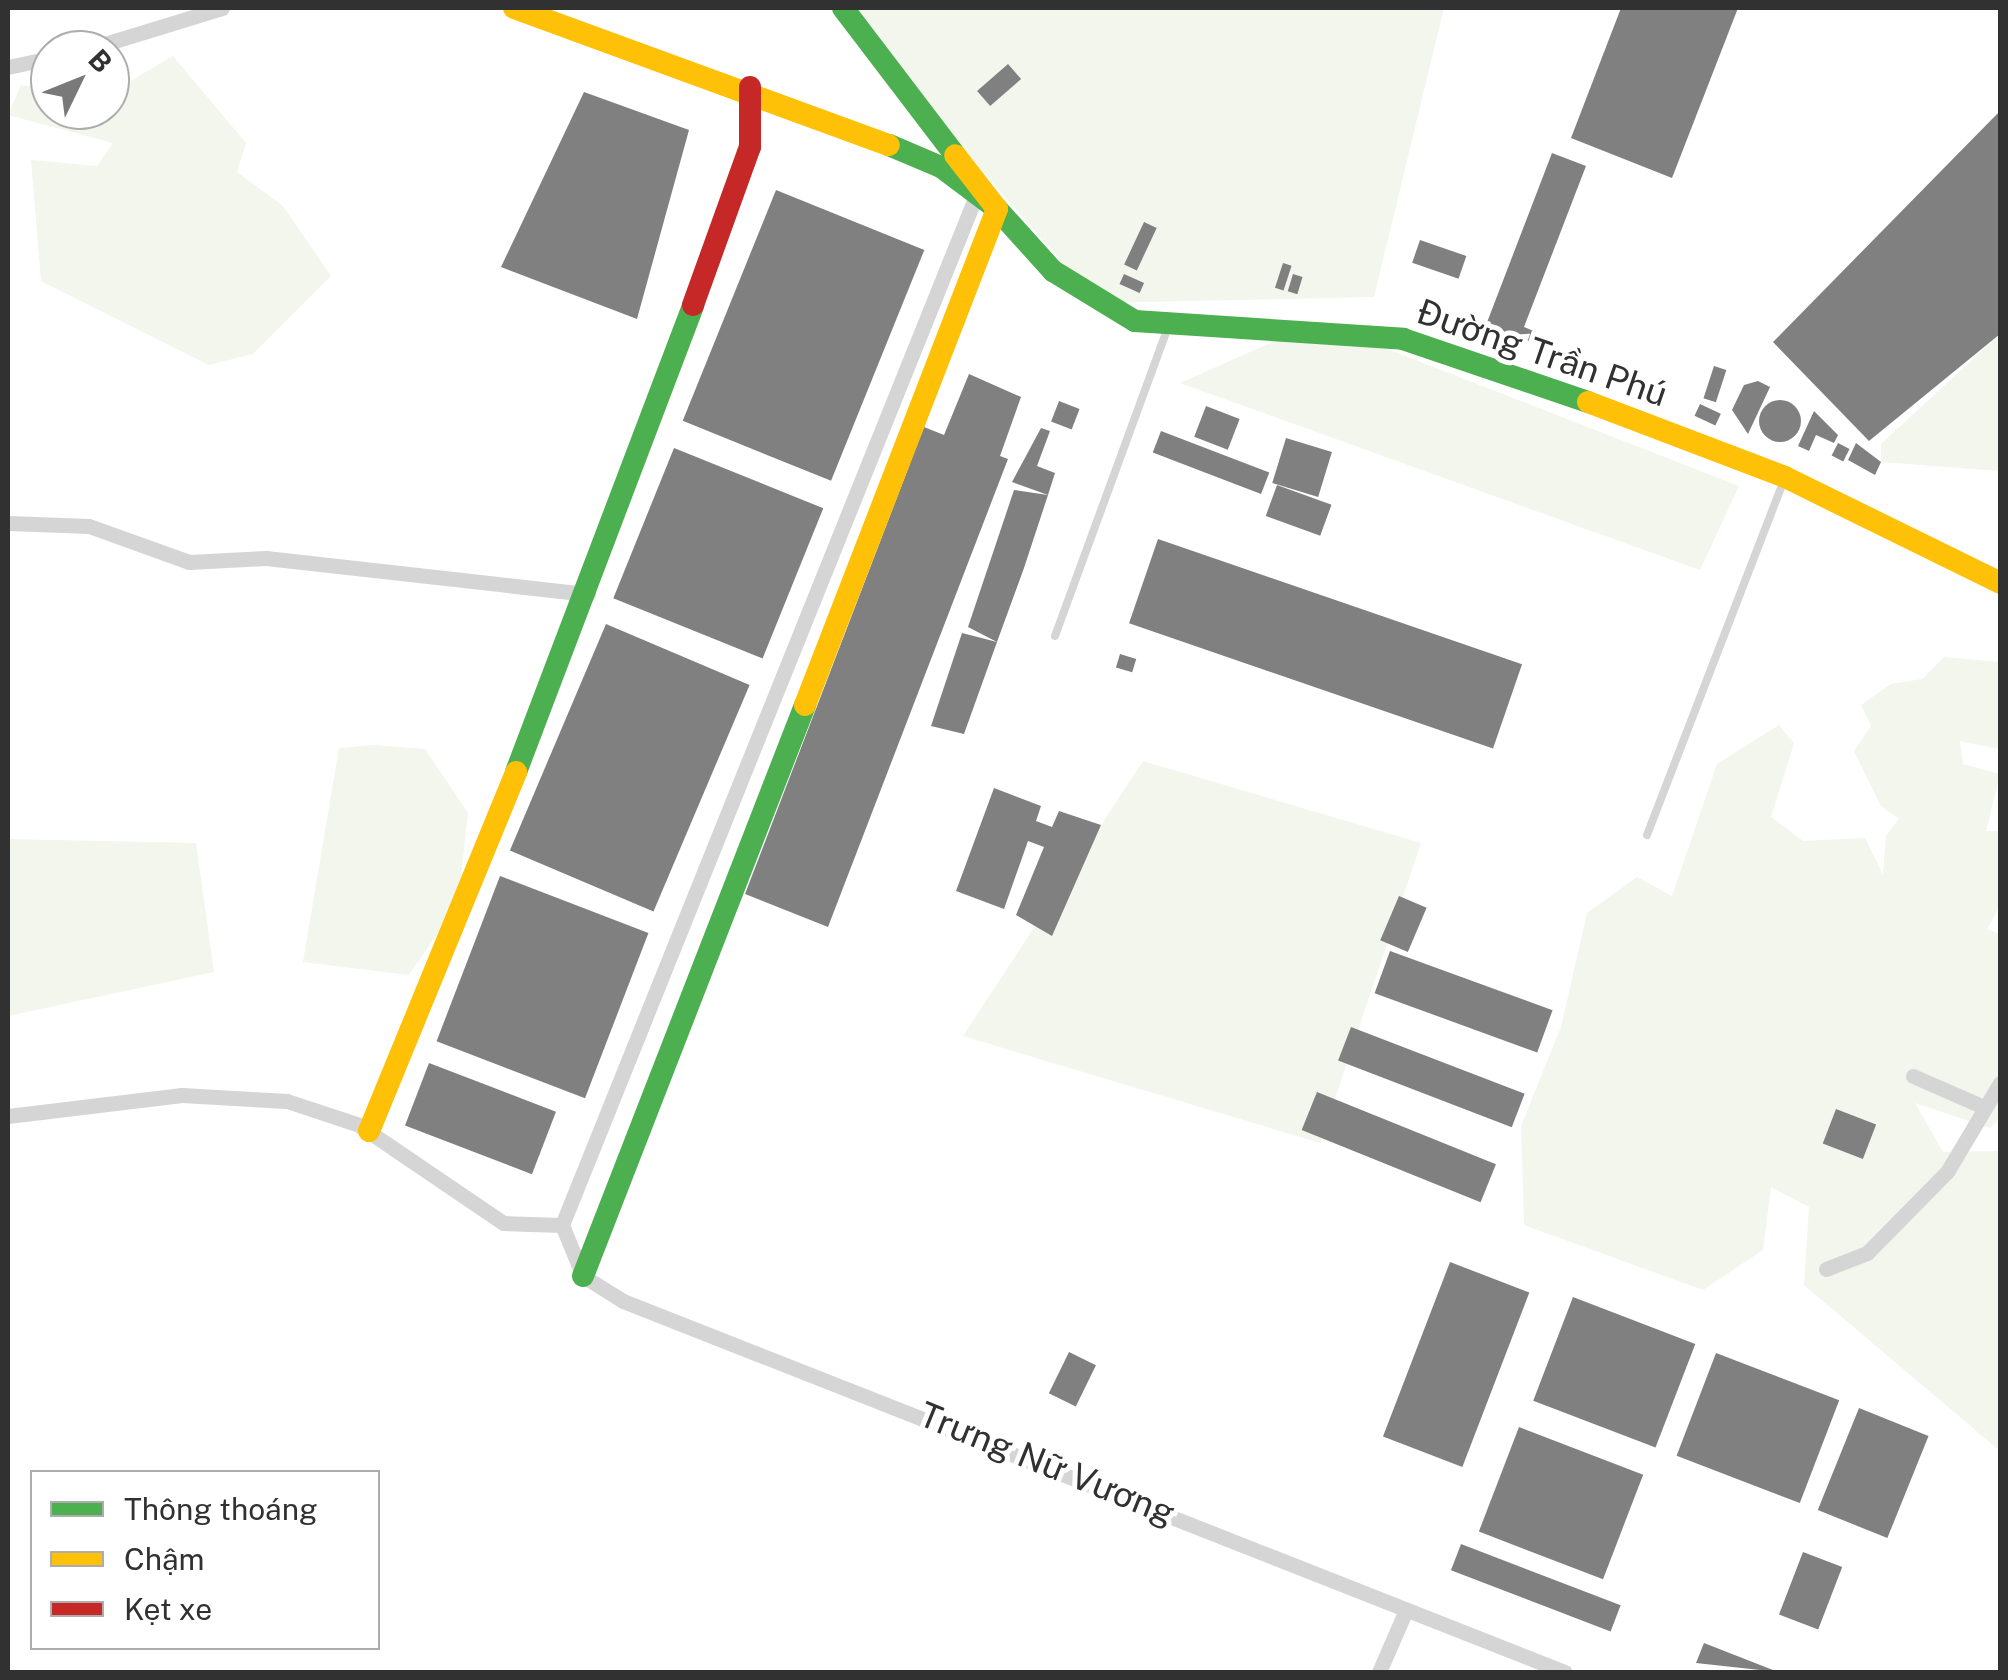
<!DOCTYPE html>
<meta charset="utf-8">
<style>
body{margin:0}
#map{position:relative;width:2008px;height:1680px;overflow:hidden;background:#fff;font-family:"Public Sans",sans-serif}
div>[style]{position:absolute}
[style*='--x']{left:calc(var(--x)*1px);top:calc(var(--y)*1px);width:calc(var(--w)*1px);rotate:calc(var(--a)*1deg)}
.green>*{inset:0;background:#f2f6ed}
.building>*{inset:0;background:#808080;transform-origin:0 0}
.round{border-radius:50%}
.lane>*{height:8px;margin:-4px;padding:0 4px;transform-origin:4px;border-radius:4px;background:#d5d5d5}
.street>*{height:15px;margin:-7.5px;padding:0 7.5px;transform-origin:7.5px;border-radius:7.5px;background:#d5d5d5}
.fast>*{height:22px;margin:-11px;padding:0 11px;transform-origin:11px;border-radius:11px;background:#4caf50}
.slow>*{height:22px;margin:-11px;padding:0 11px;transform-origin:11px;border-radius:11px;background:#ffc107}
.jam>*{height:22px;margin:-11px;padding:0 11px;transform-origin:11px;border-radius:11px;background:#c62828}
span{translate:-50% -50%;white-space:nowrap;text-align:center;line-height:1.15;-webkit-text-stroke:10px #fff;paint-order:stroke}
.street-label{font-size:35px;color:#313131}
.frame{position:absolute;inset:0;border:10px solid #313131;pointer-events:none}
.legend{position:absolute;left:30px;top:1470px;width:350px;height:180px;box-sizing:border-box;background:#fff;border:2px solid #adadad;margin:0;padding:12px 18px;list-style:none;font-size:30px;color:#313131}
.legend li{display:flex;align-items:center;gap:20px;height:50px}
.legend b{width:50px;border:2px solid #adadad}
.north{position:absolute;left:30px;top:30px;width:100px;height:100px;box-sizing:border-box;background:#fff;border:2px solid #adadad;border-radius:50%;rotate:47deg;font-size:28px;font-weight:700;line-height:40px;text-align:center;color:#313131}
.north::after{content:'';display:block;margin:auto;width:35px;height:45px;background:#797979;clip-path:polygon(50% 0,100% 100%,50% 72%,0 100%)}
</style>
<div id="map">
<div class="green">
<i style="clip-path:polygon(839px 8px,1444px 8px,1374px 297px,1098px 303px)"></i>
<i style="clip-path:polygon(173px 56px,246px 143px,237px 172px,283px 206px,331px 276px,253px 354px,209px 365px,41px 281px,31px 160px,97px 166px,113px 143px,8px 115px,21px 85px,50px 89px,50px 110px,110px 110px,110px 93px)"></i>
<i style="clip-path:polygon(1318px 322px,1739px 486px,1700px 570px,1180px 383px)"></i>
<i style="clip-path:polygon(2000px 334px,2000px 471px,1881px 462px,1881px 444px)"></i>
<i style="clip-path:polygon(1944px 657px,2000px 662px,2000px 749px,1960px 741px,1963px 764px,2000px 774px,1986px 831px,2000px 831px,2000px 906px,1987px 929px,2000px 934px,2000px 1118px,1990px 1128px,1915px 1103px,1943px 1152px,2000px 1151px,2000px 1451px,1804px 1285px,1809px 1207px,1771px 1187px,1763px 1250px,1703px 1290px,1524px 1225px,1521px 1126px,1561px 1027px,1587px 913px,1637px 877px,1672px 896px,1717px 764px,1779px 725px,1794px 743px,1771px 817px,1803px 841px,1865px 838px,1883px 875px,1886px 836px,1899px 819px,1881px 806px,1854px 751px,1871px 726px,1861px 705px,1891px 684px,1922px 679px)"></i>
<i style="clip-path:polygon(374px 745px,425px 749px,468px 813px,458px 904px,409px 975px,303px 962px,339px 748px)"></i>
<i style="clip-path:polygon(1143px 761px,1421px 843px,1320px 1143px,963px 1036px)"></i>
<i style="clip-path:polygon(8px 839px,196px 843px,214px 972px,8px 1016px)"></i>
</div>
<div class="building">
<i style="clip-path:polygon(1621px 8px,1738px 8px,1672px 178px,1571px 138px)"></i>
<i style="left:1008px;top:64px;width:20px;height:41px;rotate:49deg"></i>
<i style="clip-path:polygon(584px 92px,689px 130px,637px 319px,501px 267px)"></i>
<i style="clip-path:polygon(2000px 111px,2000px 334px,1869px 441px,1773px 342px)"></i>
<i style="clip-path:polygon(1552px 153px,1586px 166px,1524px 327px,1558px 341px,1554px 351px,1486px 325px)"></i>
<i style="left:776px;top:190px;width:160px;height:249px;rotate:22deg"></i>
<i style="left:1144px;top:222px;width:14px;height:47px;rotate:25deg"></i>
<i style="left:1420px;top:240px;width:49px;height:24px;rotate:19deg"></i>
<i style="left:1283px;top:263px;width:9px;height:26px;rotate:18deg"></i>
<i style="left:1124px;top:274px;width:22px;height:11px;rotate:24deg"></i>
<i style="left:1293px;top:274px;width:10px;height:18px;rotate:17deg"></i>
<i style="left:1714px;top:366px;width:13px;height:34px;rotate:18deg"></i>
<i style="clip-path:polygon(969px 374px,1021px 397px,1000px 456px,1008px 459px,828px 927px,745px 894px,924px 427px,944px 435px)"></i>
<i style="clip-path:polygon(1758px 381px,1770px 387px,1748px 434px,1732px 410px,1744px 385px)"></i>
<i class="round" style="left:1759px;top:400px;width:42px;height:42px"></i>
<i style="left:1059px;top:401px;width:22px;height:22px;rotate:21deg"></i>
<i style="left:1700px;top:404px;width:23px;height:13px;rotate:25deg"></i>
<i style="left:1206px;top:406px;width:36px;height:33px;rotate:21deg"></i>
<i style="clip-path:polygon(1814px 411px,1838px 435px,1834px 443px,1816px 435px,1809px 451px,1798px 446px)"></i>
<i style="clip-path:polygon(1041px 428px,1050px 431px,1037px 466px,1055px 473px,1048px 495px,1012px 482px)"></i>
<i style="left:1161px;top:431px;width:116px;height:23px;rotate:21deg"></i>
<i style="left:1286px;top:438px;width:48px;height:47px;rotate:17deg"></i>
<i style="left:1838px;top:443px;width:13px;height:14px;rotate:27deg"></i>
<i style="clip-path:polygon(1856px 443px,1881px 462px,1875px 475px,1848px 460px)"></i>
<i style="left:674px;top:448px;width:161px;height:162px;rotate:22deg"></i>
<i style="left:1277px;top:485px;width:58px;height:33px;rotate:20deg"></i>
<i style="clip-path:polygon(1014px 490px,1048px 495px,1024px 568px,997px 642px,964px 734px,931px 726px,962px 633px,997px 642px,968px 627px)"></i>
<i style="left:1158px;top:539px;width:385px;height:89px;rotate:19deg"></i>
<i style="left:606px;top:624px;width:156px;height:246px;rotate:23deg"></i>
<i style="left:1120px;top:654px;width:17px;height:14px;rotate:17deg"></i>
<i style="clip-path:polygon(994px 788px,1041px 806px,1036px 821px,1052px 827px,1059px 811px,1101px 825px,1052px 936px,1016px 915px,1044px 847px,1028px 841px,1004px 909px,956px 891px)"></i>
<i style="left:500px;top:876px;width:159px;height:177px;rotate:21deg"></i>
<i style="left:1399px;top:896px;width:30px;height:48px;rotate:23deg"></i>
<i style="left:1390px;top:951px;width:173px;height:45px;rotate:20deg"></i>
<i style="left:1351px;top:1027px;width:186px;height:36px;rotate:21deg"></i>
<i style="left:429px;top:1063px;width:136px;height:67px;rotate:21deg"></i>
<i style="left:1317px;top:1092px;width:193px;height:41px;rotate:22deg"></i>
<i style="left:1836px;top:1109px;width:43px;height:37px;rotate:21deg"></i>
<i style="left:1450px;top:1262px;width:85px;height:187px;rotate:21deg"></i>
<i style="left:1573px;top:1297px;width:131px;height:111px;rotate:21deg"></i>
<i style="left:1069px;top:1352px;width:30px;height:46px;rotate:26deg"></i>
<i style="left:1716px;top:1353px;width:132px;height:110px;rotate:21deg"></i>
<i style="left:1859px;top:1408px;width:75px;height:110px;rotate:22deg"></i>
<i style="left:1519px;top:1427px;width:133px;height:112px;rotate:21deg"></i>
<i style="left:1461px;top:1544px;width:171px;height:28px;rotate:21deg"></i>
<i style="left:1803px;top:1552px;width:42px;height:67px;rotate:21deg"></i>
<i style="clip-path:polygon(1704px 1643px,1778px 1672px,1696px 1663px)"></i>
</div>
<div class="lane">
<i style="--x:1055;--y:636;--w:320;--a:-69.9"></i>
<i style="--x:1647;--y:835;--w:381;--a:-68.9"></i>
</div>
<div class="street">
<i style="--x:85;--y:50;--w:143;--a:-17"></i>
<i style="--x:8;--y:67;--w:43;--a:-12.1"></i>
<i style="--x:8;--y:523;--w:81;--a:2.1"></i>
<i style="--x:89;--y:526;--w:106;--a:19.8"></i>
<i style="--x:189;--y:562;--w:77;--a:-3"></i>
<i style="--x:266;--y:558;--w:324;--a:6.4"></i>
<i style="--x:1913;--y:1076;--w:77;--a:23.6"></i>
<i style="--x:8;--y:1116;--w:175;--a:-6.9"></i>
<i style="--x:182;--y:1095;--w:105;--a:3.3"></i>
<i style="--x:287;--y:1101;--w:76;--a:18.4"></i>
<i style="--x:359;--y:1125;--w:174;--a:34.2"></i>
<i style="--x:503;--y:1223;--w:59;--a:1.9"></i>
<i style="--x:562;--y:1225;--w:55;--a:67.6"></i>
<i style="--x:583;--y:1276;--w:47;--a:32"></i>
<i style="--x:623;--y:1301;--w:1012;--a:21.5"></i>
<i style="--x:562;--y:1225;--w:1112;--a:-68.09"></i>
<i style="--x:1826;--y:1269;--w:44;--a:-21.3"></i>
<i style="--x:1867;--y:1253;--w:114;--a:-45.4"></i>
<i style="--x:1947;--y:1172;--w:104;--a:-59.2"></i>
<i style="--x:1379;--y:1672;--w:68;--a:-66.5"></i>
</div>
<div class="fast">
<i style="--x:843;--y:8;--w:185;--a:52.7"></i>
<i style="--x:889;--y:145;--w:56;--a:22.9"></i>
<i style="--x:941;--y:167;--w:70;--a:36.9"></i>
<i style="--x:997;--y:209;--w:84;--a:47.9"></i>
<i style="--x:1053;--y:271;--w:96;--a:31.4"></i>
<i style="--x:1135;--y:321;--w:269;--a:3.8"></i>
<i style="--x:1403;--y:339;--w:195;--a:18.8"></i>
<i style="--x:516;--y:772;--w:499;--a:-69.2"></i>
<i style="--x:583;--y:1276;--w:613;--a:-68.75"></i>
</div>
<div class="slow">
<i style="--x:514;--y:8;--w:399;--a:20.1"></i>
<i style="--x:1588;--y:402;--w:211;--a:20.8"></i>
<i style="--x:1785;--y:477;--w:240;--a:26.2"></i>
<i style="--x:805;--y:705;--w:532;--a:-68.84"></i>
<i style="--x:997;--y:209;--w:68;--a:-127.9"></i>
<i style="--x:369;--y:1131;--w:388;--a:-67.7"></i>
</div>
<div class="jam">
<i style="--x:693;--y:305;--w:168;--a:-70.2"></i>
<i style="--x:750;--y:147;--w:60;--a:-90"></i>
</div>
<div class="street-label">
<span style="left:1542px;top:353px;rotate:19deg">Đường Trần Phú</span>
<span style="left:1047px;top:1464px;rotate:22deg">Trưng Nữ Vương</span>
</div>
<div class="frame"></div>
<ul class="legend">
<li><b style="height:12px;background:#4caf50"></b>Thông thoáng</li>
<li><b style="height:12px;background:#ffc107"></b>Chậm</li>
<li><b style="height:12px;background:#c62828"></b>Kẹt xe</li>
</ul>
<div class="north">B</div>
</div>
